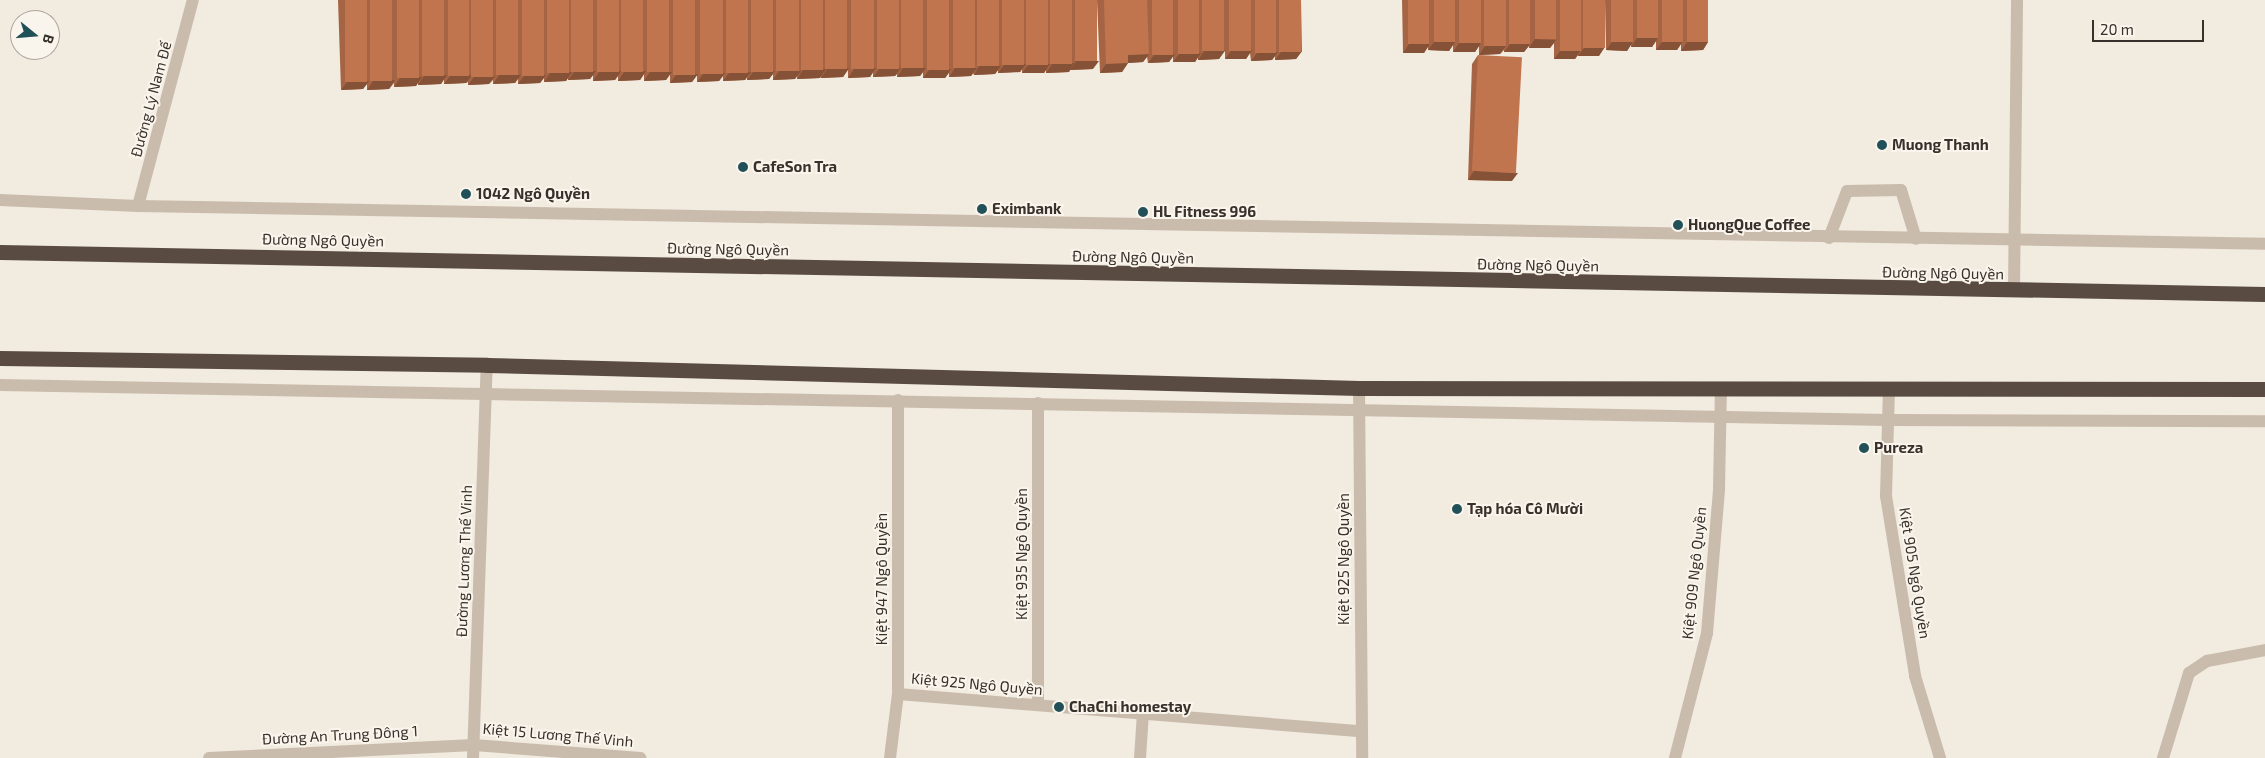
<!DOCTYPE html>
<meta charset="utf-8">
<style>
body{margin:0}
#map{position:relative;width:2265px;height:758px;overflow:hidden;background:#f2ebe0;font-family:"Exo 2",sans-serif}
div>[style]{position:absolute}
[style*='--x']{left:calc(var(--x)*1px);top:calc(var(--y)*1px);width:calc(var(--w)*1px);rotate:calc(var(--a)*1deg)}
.minor>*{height:12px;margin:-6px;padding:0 6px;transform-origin:6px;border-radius:6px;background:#cabcac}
.highway>*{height:15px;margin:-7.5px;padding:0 7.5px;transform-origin:7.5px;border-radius:7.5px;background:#594b42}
.wall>*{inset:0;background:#a56544}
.shaded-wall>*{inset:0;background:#865237}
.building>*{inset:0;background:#c0754f;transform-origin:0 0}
.dots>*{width:14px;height:14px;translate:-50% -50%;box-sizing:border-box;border:2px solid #faf5ec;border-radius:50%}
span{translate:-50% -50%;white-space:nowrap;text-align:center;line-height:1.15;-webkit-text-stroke:4px #faf5ec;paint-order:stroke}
.street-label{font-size:15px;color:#38302a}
.poi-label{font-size:15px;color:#38302a;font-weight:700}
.left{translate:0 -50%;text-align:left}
.north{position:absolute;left:10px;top:10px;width:50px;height:50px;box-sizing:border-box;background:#faf5ec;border:1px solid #aca69e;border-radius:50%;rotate:107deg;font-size:14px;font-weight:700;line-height:20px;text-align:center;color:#38302a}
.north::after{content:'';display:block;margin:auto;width:18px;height:22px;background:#225058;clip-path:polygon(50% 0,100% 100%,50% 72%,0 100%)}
.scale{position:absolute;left:2092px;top:20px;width:112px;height:22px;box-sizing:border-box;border:2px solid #38302a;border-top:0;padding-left:6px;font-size:15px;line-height:18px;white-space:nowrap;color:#38302a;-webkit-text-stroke:4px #faf5ec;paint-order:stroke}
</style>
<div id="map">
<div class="minor">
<i style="--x:0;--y:200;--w:138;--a:2.5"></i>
<i style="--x:138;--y:206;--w:2127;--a:1.02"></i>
<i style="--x:138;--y:206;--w:213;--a:-75.1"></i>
<i style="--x:1829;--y:238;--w:50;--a:-69"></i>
<i style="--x:1847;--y:191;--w:54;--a:-1.1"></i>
<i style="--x:1901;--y:190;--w:51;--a:73"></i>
<i style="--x:2014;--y:291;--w:291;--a:-89.4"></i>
<i style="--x:0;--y:385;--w:1888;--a:1.06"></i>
<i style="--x:1888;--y:420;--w:377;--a:0.2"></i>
<i style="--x:1359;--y:388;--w:370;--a:89.5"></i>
<i style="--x:1889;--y:388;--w:108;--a:91.6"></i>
<i style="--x:1886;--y:496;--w:182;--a:80.8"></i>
<i style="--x:1915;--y:676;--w:86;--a:73"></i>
<i style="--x:1038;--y:403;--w:302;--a:90"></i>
<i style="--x:898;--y:694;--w:464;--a:4.6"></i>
<i style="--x:209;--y:758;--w:265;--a:-2.8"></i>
<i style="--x:474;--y:745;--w:167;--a:4.5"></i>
<i style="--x:473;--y:758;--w:393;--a:-88"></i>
<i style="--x:890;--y:758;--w:64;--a:-82.9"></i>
<i style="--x:898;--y:694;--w:294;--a:-90"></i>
<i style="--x:1140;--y:758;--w:45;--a:-86.2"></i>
<i style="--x:1675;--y:758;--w:129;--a:-75.6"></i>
<i style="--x:1707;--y:633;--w:144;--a:-85.2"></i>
<i style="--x:1719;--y:489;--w:101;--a:-88.9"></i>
<i style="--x:2163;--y:758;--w:89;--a:-73"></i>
<i style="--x:2189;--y:673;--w:22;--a:-34"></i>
<i style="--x:2207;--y:661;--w:59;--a:-10.7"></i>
</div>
<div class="highway">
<i style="--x:0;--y:252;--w:2265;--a:1.06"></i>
<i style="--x:0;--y:358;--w:487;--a:0.8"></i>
<i style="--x:487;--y:365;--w:872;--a:1.51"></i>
<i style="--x:1359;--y:388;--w:906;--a:0.06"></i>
</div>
<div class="wall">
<i style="clip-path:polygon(338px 0,1097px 0,1093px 69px,1070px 70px,1070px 69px,1069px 72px,1046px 73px,1046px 70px,1044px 73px,1022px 73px,1022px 69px,1020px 72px,998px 73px,998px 70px,995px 74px,974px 75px,973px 73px,971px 76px,949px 77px,949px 73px,945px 78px,923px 78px,923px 72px,920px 76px,897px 77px,897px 74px,895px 76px,873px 77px,873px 72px,870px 77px,848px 78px,848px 70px,843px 77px,821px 78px,821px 76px,820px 78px,797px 79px,797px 75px,795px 79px,773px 80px,773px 74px,769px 79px,747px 80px,747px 77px,745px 80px,723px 81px,723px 76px,719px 81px,697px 82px,697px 75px,692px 82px,670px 83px,670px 74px,666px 80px,644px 81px,644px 74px,640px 80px,618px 81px,618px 76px,615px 80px,593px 81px,593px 75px,590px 79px,568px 80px,568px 78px,566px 81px,544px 82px,544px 78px,540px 83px,518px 84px,518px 78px,515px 83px,493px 84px,493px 80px,489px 84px,468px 85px,468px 82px,466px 83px,444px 84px,444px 79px,441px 84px,418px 85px,418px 82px,416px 86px,394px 87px,394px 83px,389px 89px,367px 90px,367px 84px,363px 89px,341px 90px)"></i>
<i style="clip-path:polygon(1097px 0,1301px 0,1302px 51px,1296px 59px,1275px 60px,1275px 56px,1272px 60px,1251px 61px,1250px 53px,1246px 59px,1225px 59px,1225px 51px,1219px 59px,1198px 60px,1198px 57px,1195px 62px,1173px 62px,1173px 56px,1169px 62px,1148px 63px,1147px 57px,1143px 62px,1128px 63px,1122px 72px,1100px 73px)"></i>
<i style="clip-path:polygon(1402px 0,1605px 0,1599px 56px,1578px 56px,1578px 55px,1575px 59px,1554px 59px,1554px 43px,1550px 48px,1529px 48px,1529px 46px,1524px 52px,1504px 52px,1504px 50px,1500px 54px,1479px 55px,1479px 46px,1475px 52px,1453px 52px,1453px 45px,1449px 51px,1428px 50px,1428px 46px,1424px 53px,1403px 53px)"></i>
<i style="clip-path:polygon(1605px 0,1708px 0,1708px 42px,1703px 50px,1681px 51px,1681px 44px,1677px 50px,1656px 50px,1656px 41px,1652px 47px,1631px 47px,1631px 44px,1627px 51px,1606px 50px)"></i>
<i style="clip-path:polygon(1478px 55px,1512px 181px,1468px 180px,1472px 64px)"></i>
</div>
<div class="shaded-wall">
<i style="clip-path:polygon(1637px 38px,1658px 38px,1652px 47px,1631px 47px)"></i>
<i style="clip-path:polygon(1535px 39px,1556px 40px,1550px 48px,1529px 48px)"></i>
<i style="clip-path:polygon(1683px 41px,1677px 50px,1656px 50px,1662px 42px)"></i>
<i style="clip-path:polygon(1434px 42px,1455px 42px,1449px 51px,1428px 50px)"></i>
<i style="clip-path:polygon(1612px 42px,1633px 42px,1627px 51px,1606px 50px)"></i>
<i style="clip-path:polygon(1687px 42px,1708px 42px,1703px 50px,1681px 51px)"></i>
<i style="clip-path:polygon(1459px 43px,1481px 43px,1475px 52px,1453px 52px)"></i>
<i style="clip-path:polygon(1409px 44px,1430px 44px,1424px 53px,1403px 53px)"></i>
<i style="clip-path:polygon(1510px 44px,1530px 44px,1524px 52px,1504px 52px)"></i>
<i style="clip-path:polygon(1485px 46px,1506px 46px,1500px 54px,1479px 55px)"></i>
<i style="clip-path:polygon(1605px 47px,1599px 56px,1578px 56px,1584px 48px)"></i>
<i style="clip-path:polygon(1225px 50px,1219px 59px,1198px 60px,1204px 51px)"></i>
<i style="clip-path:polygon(1252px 50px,1246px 59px,1225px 59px,1231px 51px)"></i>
<i style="clip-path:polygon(1581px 50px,1575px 59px,1554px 59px,1560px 51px)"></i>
<i style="clip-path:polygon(1302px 51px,1296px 59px,1275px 60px,1281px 52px)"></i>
<i style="clip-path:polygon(1278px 52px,1272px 60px,1251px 61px,1257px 53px)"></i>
<i style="clip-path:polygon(1201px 53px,1195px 62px,1173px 62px,1179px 54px)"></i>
<i style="clip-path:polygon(1149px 54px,1143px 62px,1127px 63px,1128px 63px,1122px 72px,1100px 73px,1106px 64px,1128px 55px)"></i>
<i style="clip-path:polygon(1175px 54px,1169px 62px,1148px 63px,1154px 55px)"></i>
<i style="clip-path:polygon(1076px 61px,1099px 61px,1093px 69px,1070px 70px)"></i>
<i style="clip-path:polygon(1074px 63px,1069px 72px,1046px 73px,1052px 64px)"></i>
<i style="clip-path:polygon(1026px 64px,1020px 72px,998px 73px,1004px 65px)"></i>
<i style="clip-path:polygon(1050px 64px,1044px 73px,1022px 73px,1028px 65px)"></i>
<i style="clip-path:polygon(979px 66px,1001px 66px,995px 74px,974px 75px)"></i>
<i style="clip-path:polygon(849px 68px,843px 77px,821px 78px,827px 69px)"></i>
<i style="clip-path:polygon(876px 68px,870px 77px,848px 78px,854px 69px)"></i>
<i style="clip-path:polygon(901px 68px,895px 76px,873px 77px,879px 69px)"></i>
<i style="clip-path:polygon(903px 68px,926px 68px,920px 76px,897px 77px)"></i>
<i style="clip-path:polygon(955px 68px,977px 68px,971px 76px,949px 77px)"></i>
<i style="clip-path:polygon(826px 69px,820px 78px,797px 79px,803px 70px)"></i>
<i style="clip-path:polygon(951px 69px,945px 78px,923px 78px,929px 70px)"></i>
<i style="clip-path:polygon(596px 71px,590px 79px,568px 80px,574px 72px)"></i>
<i style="clip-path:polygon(621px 71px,615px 80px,593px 81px,599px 72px)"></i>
<i style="clip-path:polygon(646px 71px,640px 80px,618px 81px,624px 72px)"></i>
<i style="clip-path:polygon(775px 71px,769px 79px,747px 80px,753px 72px)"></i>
<i style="clip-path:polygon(779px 71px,801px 71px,795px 79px,773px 80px)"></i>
<i style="clip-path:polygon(572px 72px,566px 81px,544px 82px,550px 73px)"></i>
<i style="clip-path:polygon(650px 72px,672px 72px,666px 80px,644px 81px)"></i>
<i style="clip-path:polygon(751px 72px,745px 80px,723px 81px,729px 73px)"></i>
<i style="clip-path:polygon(725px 73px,719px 81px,697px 82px,703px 74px)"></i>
<i style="clip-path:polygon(698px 74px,692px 82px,670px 83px,676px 75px)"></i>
<i style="clip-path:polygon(447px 75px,441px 84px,418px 85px,424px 76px)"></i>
<i style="clip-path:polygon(472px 75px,466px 83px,444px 84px,450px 76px)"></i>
<i style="clip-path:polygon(499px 75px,521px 75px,515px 83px,493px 84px)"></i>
<i style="clip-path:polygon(546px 75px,540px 83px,518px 84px,524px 76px)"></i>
<i style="clip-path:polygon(495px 76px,489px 84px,468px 85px,474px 77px)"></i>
<i style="clip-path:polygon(422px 77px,416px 86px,394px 87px,400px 78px)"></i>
<i style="clip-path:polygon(395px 80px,389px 89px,367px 90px,373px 81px)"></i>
<i style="clip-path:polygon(369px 81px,363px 89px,341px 90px,347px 82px)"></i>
<i style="clip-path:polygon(1474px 171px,1518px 173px,1512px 181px,1468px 180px)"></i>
</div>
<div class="building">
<i style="left:345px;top:0;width:22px;height:82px"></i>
<i style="left:370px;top:0;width:22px;height:81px"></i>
<i style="left:397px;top:0;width:22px;height:78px"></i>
<i style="left:422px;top:0;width:22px;height:76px"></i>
<i style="left:448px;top:0;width:21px;height:76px"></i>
<i style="left:471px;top:0;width:22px;height:77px"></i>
<i style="left:496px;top:0;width:22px;height:75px"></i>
<i style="left:522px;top:0;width:22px;height:76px"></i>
<i style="left:547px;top:0;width:22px;height:73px"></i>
<i style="left:571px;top:0;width:22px;height:72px"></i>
<i style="left:597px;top:0;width:22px;height:72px"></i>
<i style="left:621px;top:0;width:22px;height:72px"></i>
<i style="left:647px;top:0;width:22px;height:72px"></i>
<i style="left:673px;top:0;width:22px;height:75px"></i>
<i style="left:700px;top:0;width:23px;height:74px"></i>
<i style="left:726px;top:0;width:22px;height:73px"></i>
<i style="left:751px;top:0;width:22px;height:72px"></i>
<i style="left:776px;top:0;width:23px;height:71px"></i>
<i style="left:801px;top:0;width:22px;height:70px"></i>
<i style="left:825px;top:0;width:22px;height:69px"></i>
<i style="left:851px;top:0;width:23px;height:69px"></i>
<i style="left:877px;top:0;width:22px;height:69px"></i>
<i style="left:901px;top:0;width:22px;height:68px"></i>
<i style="left:927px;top:0;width:22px;height:70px"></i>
<i style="left:953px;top:0;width:22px;height:68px"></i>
<i style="left:977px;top:0;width:22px;height:66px"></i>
<i style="left:1002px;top:0;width:22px;height:65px"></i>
<i style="left:1026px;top:0;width:22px;height:65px"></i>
<i style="left:1050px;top:0;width:22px;height:64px"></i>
<i style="left:1075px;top:0;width:22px;height:61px"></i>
<i style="clip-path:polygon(1104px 0,1147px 0,1149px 54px,1128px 55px,1128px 63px,1106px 64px)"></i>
<i style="left:1152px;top:0;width:21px;height:55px"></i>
<i style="left:1178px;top:0;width:21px;height:54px"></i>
<i style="left:1202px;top:0;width:22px;height:51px"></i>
<i style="left:1229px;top:0;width:22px;height:51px"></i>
<i style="left:1255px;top:0;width:21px;height:53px"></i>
<i style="left:1279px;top:0;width:22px;height:52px"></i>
<i style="left:1408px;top:0;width:21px;height:44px"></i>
<i style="left:1434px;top:0;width:21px;height:42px"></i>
<i style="left:1459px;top:0;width:22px;height:43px"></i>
<i style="left:1484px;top:0;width:22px;height:46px"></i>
<i style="left:1509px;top:0;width:21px;height:44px"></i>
<i style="left:1535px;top:0;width:21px;height:39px"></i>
<i style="left:1560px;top:0;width:21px;height:51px"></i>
<i style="left:1583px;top:0;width:22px;height:48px"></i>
<i style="left:1611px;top:0;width:22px;height:42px"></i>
<i style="left:1637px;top:0;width:21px;height:38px"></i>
<i style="left:1662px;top:0;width:21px;height:42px"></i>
<i style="left:1687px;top:0;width:21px;height:42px"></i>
<i style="left:1478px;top:55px;width:44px;height:116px;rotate:3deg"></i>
</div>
<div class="dots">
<i style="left:1882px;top:145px;background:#225058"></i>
<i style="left:743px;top:167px;background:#225058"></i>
<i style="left:466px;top:194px;background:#225058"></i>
<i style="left:982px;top:209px;background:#225058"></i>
<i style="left:1143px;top:212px;background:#225058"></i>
<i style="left:1678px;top:225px;background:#225058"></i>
<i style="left:1864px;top:448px;background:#225058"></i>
<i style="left:1457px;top:509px;background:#225058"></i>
<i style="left:1059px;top:707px;background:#225058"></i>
</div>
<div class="street-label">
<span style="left:151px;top:99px;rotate:-75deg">Đường Lý Nam Đế</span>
<span style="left:323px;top:240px;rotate:1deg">Đường Ngô Quyền</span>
<span style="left:728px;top:249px;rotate:1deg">Đường Ngô Quyền</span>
<span style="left:1133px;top:257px;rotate:1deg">Đường Ngô Quyền</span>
<span style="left:1538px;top:265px;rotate:1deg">Đường Ngô Quyền</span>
<span style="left:1943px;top:273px;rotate:1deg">Đường Ngô Quyền</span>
<span style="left:1022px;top:554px;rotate:-90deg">Kiệt 935 Ngô Quyền</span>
<span style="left:1344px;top:559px;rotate:-90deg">Kiệt 925 Ngô Quyền</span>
<span style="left:464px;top:561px;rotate:-88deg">Đường Lương Thế Vinh</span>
<span style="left:1694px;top:573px;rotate:-84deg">Kiệt 909 Ngô Quyền</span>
<span style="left:1915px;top:573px;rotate:81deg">Kiệt 905 Ngô Quyền</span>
<span style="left:882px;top:579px;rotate:-90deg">Kiệt 947 Ngô Quyền</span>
<span style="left:977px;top:684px;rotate:5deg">Kiệt 925 Ngô Quyền</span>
<span style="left:340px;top:735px;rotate:-3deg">Đường An Trung Đông 1</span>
<span style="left:558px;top:735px;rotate:5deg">Kiệt 15 Lương Thế Vinh</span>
</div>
<div class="poi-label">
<span class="left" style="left:1892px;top:145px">Muong Thanh</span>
<span class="left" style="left:753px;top:167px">CafeSon Tra</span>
<span class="left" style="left:476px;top:194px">1042 Ngô Quyền</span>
<span class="left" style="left:992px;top:209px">Eximbank</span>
<span class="left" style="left:1153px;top:212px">HL Fitness 996</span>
<span class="left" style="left:1688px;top:225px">HuongQue Coffee</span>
<span class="left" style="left:1874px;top:448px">Pureza</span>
<span class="left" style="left:1467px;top:509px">Tạp hóa Cô Mười</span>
<span class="left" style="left:1069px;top:707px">ChaChi homestay</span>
</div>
<div class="north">B</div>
<div class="scale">20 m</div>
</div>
